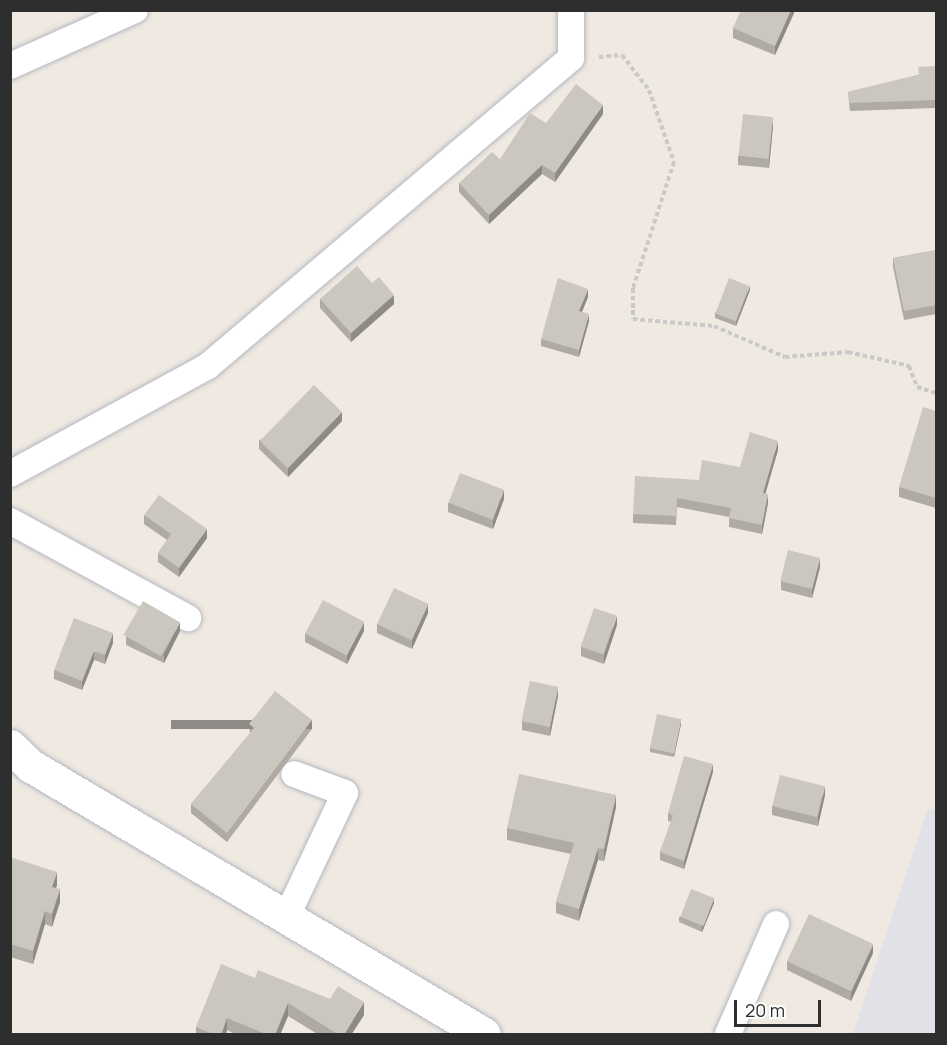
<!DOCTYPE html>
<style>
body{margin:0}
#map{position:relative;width:947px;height:1045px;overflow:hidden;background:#efe9e1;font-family:Manrope,sans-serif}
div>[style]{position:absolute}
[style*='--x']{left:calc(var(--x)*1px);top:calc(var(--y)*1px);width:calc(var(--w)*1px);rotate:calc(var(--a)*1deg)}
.industrial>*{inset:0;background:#e3e1e8}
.path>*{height:4px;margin-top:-2px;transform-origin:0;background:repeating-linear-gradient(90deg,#c9c9c9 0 4.5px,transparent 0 7.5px)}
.roads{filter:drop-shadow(0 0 2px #b4b7c1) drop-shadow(0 0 2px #b4b7c1)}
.street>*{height:26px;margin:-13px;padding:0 13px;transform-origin:13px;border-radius:13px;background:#fff}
.secondary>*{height:33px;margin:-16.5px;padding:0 16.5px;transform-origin:16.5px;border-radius:16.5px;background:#fff}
.wall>*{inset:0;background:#afaba4}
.shaded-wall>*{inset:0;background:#8e8b86;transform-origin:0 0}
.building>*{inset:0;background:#cbc7bf;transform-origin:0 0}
span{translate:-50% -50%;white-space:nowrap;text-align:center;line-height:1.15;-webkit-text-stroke:4.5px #fff;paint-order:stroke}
.frame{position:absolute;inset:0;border:12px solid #2e2e2e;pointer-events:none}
.scale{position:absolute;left:734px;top:1000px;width:87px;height:27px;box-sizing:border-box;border:3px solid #2e2e2e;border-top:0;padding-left:8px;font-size:18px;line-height:21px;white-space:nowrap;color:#2e2e2e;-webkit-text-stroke:4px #fff;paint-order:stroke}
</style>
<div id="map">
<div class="industrial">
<i style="clip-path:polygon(928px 808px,936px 810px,936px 1034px,853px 1034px)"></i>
</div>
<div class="path">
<i style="--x:599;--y:57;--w:23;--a:-5"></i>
<i style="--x:622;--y:55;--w:44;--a:52.4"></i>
<i style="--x:649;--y:90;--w:76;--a:70.9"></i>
<i style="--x:674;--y:162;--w:133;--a:108"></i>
<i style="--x:633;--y:288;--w:31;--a:90"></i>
<i style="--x:633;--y:319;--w:81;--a:4.9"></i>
<i style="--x:714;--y:326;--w:77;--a:23.6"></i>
<i style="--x:785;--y:357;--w:63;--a:-4.5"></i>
<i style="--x:848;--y:352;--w:63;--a:12.9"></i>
<i style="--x:909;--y:366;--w:22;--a:69"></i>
<i style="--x:917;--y:387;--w:20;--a:18"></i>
</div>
<div class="roads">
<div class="street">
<i style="--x:10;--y:66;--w:137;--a:-24.1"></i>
<i style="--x:10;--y:474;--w:226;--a:-28.6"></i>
<i style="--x:208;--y:366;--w:476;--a:-40.3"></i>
<i style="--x:571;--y:58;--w:48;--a:-90"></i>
<i style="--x:10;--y:521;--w:203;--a:28.6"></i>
<i style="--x:286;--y:918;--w:138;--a:-64.7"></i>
<i style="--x:345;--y:793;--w:54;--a:-159.6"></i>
<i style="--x:728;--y:1034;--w:120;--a:-66.4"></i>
</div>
<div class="secondary">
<i style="--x:10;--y:746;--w:29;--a:44"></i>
<i style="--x:31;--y:766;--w:526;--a:30.61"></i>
</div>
</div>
<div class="wall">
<i style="clip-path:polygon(794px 10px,794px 13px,775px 55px,733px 38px,733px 28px)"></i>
<i style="clip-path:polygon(936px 66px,936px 108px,850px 111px,848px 92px,918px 75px)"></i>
<i style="clip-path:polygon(603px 114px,555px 182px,542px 174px,489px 224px,459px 192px,459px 183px,500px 159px,546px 123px)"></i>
<i style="clip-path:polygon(773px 126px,769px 168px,738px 165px,738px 156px)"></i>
<i style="clip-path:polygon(936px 250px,936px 314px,904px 320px,893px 267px,893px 258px)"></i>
<i style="clip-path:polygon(372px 283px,394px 304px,351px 342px,320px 308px,320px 299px)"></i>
<i style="clip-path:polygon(750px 290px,736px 326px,715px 318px,715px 313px)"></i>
<i style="clip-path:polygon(588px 297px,582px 312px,589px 321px,579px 357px,541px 346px,541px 339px)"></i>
<i style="clip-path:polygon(936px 411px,936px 508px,899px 497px,899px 487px)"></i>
<i style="clip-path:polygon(342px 421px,288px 477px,259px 449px,259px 440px)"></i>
<i style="clip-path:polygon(778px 450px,765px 494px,768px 503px,762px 534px,729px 527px,729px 517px,677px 507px,676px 525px,633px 523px,633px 514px,699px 480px,740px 467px)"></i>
<i style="clip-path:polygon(504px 499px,493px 529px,448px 512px,448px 503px)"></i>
<i style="clip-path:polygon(144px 515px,207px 538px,179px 577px,158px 562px,158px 553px,167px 540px,144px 524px)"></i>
<i style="clip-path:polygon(820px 567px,812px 598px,781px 590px,781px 581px)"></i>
<i style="clip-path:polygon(428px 613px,412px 649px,377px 633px,377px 624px)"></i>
<i style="clip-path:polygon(617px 625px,604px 664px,581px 656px,581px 647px)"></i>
<i style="clip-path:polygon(180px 631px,164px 663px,126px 645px,126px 636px)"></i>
<i style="clip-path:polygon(364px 631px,347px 664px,305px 642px,305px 633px)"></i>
<i style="clip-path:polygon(113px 643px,105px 664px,94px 660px,82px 690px,54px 679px,54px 670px)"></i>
<i style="clip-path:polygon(558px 696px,550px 736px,522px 730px,522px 721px)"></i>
<i style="clip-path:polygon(249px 724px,312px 729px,227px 842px,191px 813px,191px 804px,250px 734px)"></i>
<i style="clip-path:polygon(681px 724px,674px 757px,650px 752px,650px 748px)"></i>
<i style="clip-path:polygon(713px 772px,684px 869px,660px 860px,660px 852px,671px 822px,668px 821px,668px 813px)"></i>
<i style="clip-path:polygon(825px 795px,818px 826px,772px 815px,772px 806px)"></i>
<i style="clip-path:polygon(616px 807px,604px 861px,598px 860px,579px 921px,556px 913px,556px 902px,571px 854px,507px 840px,507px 828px)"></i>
<i style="clip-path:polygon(10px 857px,57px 885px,56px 888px,60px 902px,52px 927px,45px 924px,33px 964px,10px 957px)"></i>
<i style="clip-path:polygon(714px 903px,702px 932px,679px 922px,679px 917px)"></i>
<i style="clip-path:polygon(873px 953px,851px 1001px,787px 970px,787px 961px)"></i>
<i style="clip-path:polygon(255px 978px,364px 1015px,351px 1035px,319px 1035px,288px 1016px,280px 1035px,237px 1035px,227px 1030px,226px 1035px,196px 1035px,196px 1027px)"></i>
</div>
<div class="shaded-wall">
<i style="clip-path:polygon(791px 10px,794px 10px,794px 13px,775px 55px,775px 46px)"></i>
<i style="clip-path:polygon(603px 105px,603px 114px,555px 182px,555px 173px)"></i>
<i style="clip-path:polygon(773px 117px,773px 126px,769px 168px,769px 159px)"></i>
<i style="clip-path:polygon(542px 165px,542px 174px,489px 224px,489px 215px)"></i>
<i style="clip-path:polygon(750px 286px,750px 290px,736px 326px,736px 322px)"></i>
<i style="clip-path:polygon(588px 289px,588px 297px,579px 319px,579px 311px)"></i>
<i style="clip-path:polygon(394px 295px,394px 304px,351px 342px,351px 333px)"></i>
<i style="clip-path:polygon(589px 314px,589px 321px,579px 357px,579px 350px)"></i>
<i style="clip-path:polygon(342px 412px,342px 421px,288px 477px,288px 468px)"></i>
<i style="clip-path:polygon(778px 441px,778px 450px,763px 502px,763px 493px)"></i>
<i style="clip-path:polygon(504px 490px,504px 499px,493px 529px,493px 520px)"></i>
<i style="clip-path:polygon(768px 494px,768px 503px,762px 534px,762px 525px)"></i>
<i style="clip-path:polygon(207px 529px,207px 538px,179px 577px,179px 568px)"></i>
<i style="clip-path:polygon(820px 558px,820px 567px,812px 598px,812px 589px)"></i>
<i style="clip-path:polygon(428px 604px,428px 613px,412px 649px,412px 640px)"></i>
<i style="clip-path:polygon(617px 616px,617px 625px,604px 664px,604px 655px)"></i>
<i style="clip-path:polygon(180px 622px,180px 631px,164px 663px,164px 654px)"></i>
<i style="clip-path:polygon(364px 622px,364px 631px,347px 664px,347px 655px)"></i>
<i style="clip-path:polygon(113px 633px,113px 643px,105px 664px,105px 655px)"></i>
<i style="clip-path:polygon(94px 651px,94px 660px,82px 690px,82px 681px)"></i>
<i style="clip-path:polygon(558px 687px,558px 696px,550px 736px,550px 727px)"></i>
<i style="clip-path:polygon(681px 719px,681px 724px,674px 757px,674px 752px)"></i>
<i style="left:312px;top:720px;width:9px;height:141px;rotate:90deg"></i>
<i style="clip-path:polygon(713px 764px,713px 772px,684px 869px,684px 861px)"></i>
<i style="clip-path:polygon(825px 786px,825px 795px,818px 826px,818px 817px)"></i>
<i style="clip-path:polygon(616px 795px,616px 807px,604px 861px,604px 849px)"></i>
<i style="clip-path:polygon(598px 848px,598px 860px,579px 921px,579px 909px)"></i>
<i style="clip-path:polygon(57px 872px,57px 885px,52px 900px,52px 887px)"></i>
<i style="clip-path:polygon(60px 889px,60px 902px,52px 927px,52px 914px)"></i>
<i style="clip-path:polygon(714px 898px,714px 903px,702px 932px,702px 927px)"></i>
<i style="clip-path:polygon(45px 911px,45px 924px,33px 964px,33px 951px)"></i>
<i style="clip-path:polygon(873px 944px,873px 953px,851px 1001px,851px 991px)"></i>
<i style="clip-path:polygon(364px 1002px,364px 1015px,351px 1035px,344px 1035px)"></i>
<i style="clip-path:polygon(288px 1003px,288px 1016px,280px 1035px,275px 1035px)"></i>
<i style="clip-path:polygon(227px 1018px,227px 1030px,226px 1035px,221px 1035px)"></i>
</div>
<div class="building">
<i style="clip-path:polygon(741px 10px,791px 10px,775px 46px,733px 28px)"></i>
<i style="clip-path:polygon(936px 66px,936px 100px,850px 103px,848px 92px,919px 75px,918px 67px)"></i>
<i style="clip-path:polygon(576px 84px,603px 105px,555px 173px,542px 165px,489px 215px,459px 183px,492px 152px,500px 159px,530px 113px,546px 123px)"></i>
<i style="left:743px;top:114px;width:30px;height:42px;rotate:6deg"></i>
<i style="clip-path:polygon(936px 250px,936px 305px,904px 311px,893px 258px)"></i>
<i style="clip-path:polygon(357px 266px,372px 283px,379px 277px,394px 295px,351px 333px,320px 299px)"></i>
<i style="clip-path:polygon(558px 278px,588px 289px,579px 311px,589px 314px,579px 350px,541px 339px)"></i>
<i style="left:729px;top:278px;width:22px;height:38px;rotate:21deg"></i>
<i style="left:314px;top:385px;width:39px;height:78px;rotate:44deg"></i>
<i style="clip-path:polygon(923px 407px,936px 411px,936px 498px,899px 487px)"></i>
<i style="clip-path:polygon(750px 432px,778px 441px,763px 493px,768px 494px,762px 525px,729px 518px,731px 508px,677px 498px,676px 516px,633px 514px,635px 476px,699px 480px,702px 460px,740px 467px)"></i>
<i style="left:460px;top:473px;width:47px;height:32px;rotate:21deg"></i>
<i style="clip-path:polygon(159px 495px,207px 529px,179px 568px,158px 553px,171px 534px,144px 515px)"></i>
<i style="left:788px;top:550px;width:33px;height:32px;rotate:14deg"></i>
<i style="left:394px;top:588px;width:38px;height:40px;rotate:25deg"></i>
<i style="left:323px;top:600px;width:47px;height:38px;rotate:28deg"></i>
<i style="left:143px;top:601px;width:43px;height:39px;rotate:30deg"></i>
<i style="left:594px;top:608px;width:24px;height:41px;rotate:19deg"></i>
<i style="clip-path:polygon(74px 618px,113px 633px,105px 655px,94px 651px,82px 681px,54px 670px)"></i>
<i style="left:530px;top:681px;width:29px;height:41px;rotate:12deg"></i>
<i style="clip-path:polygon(275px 691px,312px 720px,227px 833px,191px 804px,254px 728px,249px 724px)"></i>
<i style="left:657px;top:714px;width:25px;height:35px;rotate:12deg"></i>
<i style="clip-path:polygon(684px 756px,713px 764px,684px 861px,660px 852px,673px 815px,668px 813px)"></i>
<i style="clip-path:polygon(519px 774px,616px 795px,604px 849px,598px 848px,579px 909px,556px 902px,574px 843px,507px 828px)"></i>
<i style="left:780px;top:775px;width:46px;height:32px;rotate:14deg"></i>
<i style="clip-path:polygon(10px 857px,57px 872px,52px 887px,60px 889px,52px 914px,45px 911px,33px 951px,10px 944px)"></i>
<i style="left:691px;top:889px;width:25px;height:30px;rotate:21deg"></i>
<i style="left:809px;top:914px;width:71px;height:52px;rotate:25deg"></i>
<i style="clip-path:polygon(221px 964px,255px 978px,258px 970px,330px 999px,338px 986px,364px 1002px,344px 1035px,339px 1035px,288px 1003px,275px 1035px,268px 1035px,227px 1018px,221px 1035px,215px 1035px,196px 1027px)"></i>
</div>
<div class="frame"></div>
<div class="scale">20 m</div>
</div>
